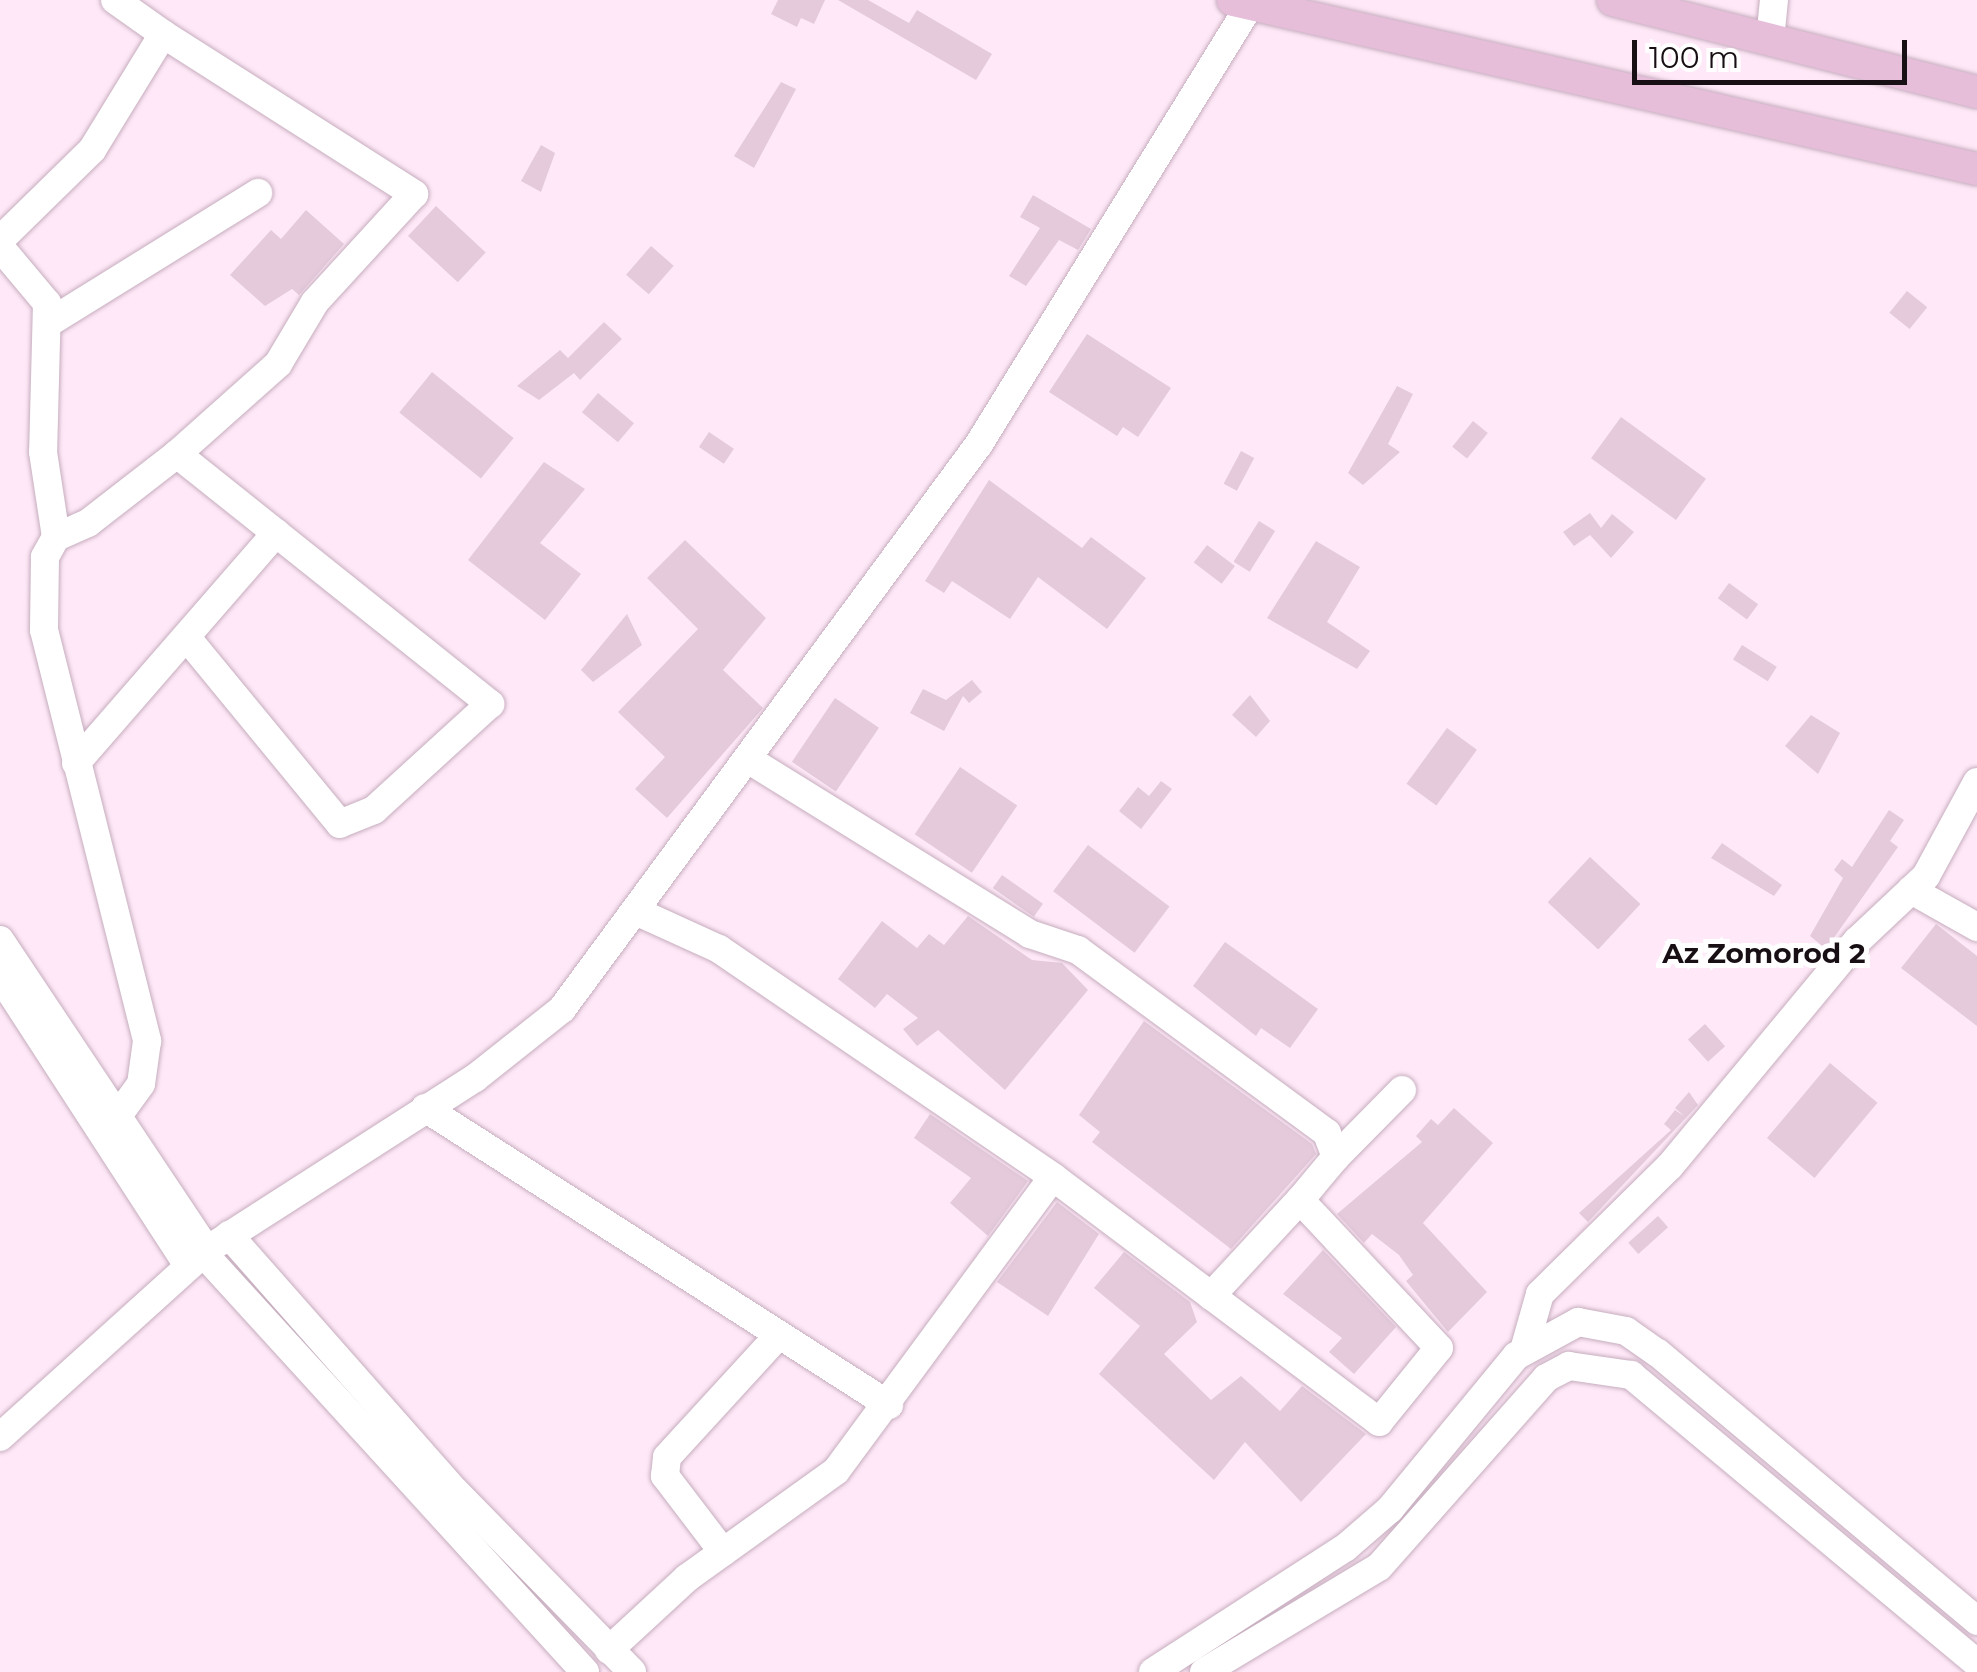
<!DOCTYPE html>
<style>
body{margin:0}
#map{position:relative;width:1977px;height:1672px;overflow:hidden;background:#ffe9f8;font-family:Montserrat,sans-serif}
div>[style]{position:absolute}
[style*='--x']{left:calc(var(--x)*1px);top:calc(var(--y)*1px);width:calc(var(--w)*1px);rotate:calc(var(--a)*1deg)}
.building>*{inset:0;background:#e4cadb;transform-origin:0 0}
.roads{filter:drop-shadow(0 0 2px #c6adbe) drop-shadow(0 0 2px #c6adbe)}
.minor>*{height:28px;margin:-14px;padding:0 14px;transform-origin:14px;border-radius:14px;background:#fff}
.major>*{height:32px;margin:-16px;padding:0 16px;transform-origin:16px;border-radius:16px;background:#e6beda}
span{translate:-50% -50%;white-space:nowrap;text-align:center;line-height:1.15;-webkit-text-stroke:10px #fff;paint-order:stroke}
.neighbourhood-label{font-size:28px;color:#180f15;font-weight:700}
.scale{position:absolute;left:1632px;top:40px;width:275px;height:45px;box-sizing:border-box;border:5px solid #180f15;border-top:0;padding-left:12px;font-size:30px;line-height:35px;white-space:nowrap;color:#180f15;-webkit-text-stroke:8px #fff;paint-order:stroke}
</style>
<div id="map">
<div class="building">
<i style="clip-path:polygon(778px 0,825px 0,814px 24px,801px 18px,797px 27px,771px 14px)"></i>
<i style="clip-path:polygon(838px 0,868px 0,909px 23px,917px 10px,992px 54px,976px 80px)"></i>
<i style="clip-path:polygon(781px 82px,796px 89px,754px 168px,734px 156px)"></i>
<i style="clip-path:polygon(541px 145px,555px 153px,541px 192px,521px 181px)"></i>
<i style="clip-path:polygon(1033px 195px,1091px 229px,1078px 250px,1059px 240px,1026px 286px,1009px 276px,1040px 228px,1020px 217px)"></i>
<i style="left:436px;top:206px;width:68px;height:41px;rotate:43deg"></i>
<i style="clip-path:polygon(306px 210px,344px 244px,299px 295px,292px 289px,265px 306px,230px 275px,271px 230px,281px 239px)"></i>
<i style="left:651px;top:246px;width:30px;height:38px;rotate:41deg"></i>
<i style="left:1907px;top:291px;width:26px;height:28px;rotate:39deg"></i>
<i style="clip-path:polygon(604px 322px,622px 339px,580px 380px,574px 373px,539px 400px,517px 386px,560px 350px,568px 358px)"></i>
<i style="clip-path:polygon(1087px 334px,1171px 388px,1138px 437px,1123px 427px,1117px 436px,1049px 392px)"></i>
<i style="left:432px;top:372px;width:105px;height:52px;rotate:39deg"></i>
<i style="clip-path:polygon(1397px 386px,1413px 394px,1388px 444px,1400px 452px,1363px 485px,1348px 473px)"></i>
<i style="left:598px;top:393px;width:47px;height:25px;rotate:40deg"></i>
<i style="left:1621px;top:417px;width:105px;height:51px;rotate:36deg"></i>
<i style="left:1473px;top:421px;width:19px;height:33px;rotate:39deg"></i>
<i style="left:709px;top:432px;width:30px;height:18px;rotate:34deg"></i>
<i style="left:1241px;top:451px;width:15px;height:37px;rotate:28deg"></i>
<i style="clip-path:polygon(544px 462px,585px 489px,540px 543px,581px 574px,545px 620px,468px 560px)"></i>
<i style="clip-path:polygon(989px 480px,1082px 548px,1091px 537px,1146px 578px,1107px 629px,1038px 577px,1010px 619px,952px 581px,944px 593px,925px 581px)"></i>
<i style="clip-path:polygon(1590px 513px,1601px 528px,1612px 514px,1634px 532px,1611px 558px,1590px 535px,1574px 546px,1563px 532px)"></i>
<i style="left:1259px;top:521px;width:19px;height:48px;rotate:32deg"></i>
<i style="clip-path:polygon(685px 540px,766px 618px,723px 670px,763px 708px,667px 818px,635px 789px,665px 757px,618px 712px,698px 629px,647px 578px)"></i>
<i style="clip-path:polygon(1316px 541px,1360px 567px,1327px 622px,1370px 651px,1357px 669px,1267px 618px)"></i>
<i style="left:1207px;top:545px;width:35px;height:22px;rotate:37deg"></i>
<i style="left:1729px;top:583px;width:36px;height:19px;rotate:36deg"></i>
<i style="clip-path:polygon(627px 614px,642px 645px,593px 682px,581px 670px)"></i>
<i style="left:1742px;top:645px;width:41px;height:17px;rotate:32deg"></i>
<i style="clip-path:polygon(972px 680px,982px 692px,969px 703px,963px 696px,944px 731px,910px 713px,923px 689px,946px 700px)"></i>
<i style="clip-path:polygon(1250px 695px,1270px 721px,1256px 737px,1232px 715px)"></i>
<i style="left:835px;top:698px;width:53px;height:77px;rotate:34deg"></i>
<i style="clip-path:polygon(1811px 715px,1840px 733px,1818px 774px,1785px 746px)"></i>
<i style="left:1447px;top:728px;width:37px;height:69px;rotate:36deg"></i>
<i style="left:960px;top:767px;width:69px;height:81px;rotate:34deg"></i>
<i style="clip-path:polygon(1161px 781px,1172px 789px,1141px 829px,1119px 811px,1138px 787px,1149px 796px)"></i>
<i style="clip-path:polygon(1889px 810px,1904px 820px,1890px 841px,1898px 847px,1826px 949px,1810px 936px,1843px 878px,1834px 870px,1842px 859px,1852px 867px)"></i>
<i style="clip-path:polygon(1722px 843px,1782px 885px,1774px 896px,1711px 858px)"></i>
<i style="left:1088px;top:845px;width:102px;height:58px;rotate:37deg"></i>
<i style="left:1590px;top:857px;width:69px;height:62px;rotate:43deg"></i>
<i style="left:1002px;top:875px;width:50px;height:16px;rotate:35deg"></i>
<i style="clip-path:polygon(968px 916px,1032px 960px,1062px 963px,1088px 990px,1005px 1090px,938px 1030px,917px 1046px,903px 1029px,918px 1018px,887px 994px,875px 1008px,838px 979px,882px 921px,917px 948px,929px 934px,944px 945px)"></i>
<i style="clip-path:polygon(1936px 924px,1977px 956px,1977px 1026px,1901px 968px)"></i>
<i style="clip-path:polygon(1225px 942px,1318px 1009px,1290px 1048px,1261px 1028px,1256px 1036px,1193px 986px)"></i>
<i style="clip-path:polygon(1144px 1021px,1312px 1144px,1316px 1154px,1231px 1249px,1092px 1142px,1100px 1132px,1079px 1115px)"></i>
<i style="left:1705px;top:1024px;width:30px;height:23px;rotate:48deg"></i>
<i style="left:1830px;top:1063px;width:62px;height:98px;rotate:40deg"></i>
<i style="clip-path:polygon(1689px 1092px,1698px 1105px,1588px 1222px,1579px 1213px,1671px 1130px,1664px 1124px,1675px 1110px,1684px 1116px,1675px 1108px)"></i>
<i style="clip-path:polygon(1454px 1108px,1493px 1143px,1423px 1223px,1487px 1292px,1448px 1332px,1406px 1281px,1413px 1275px,1399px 1255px,1372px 1234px,1364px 1243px,1337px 1214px,1422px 1142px,1416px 1136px,1431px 1119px,1438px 1125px)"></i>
<i style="clip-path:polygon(930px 1114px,1028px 1181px,988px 1236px,950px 1203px,971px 1178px,914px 1138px)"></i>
<i style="clip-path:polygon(1057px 1202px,1099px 1234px,1048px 1316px,997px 1282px)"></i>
<i style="left:1658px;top:1216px;width:15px;height:40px;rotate:48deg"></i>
<i style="clip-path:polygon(1323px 1250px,1396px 1327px,1354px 1374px,1329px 1352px,1342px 1338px,1283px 1294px)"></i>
<i style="clip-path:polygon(1124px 1252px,1190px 1302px,1197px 1322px,1164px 1354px,1211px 1400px,1241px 1376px,1280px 1411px,1302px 1386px,1366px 1434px,1301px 1502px,1245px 1442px,1214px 1480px,1099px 1374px,1140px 1326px,1094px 1288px)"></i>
</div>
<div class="roads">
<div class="minor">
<i style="--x:115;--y:0;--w:59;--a:35.3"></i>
<i style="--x:1770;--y:40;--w:40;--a:-84.3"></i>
<i style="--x:0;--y:240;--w:129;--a:-44.4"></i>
<i style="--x:92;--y:150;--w:136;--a:-58.5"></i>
<i style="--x:163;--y:34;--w:298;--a:32.5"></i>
<i style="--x:414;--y:194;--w:147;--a:132.5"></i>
<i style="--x:315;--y:302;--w:72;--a:120.8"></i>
<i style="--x:278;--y:364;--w:135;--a:138.3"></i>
<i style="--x:177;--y:454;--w:113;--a:142.2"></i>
<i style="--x:88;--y:523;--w:35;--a:156"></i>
<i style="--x:0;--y:247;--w:73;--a:50"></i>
<i style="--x:47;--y:303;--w:149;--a:91.5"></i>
<i style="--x:43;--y:452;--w:86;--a:81.3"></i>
<i style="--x:56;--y:537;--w:23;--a:119"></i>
<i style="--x:45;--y:557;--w:73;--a:90.8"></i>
<i style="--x:44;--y:630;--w:424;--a:75.9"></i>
<i style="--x:147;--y:1041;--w:43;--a:97.9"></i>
<i style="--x:141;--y:1084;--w:41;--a:126"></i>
<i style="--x:50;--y:322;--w:245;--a:-31.8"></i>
<i style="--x:177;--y:454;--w:401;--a:38.6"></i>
<i style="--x:490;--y:704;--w:157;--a:137.6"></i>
<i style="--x:374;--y:810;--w:37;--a:158"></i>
<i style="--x:340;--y:824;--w:239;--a:-129.4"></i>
<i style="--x:76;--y:763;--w:305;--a:-49"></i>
<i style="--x:1911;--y:890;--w:76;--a:29.3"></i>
<i style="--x:640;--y:913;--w:87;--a:24.5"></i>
<i style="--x:719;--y:949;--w:404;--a:34.3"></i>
<i style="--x:0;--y:940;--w:373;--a:56.3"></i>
<i style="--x:0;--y:976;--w:345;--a:57"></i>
<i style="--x:425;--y:1108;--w:551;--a:32.62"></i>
<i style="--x:1336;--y:1157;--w:94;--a:-45.4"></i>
<i style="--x:229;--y:1235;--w:341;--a:48.6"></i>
<i style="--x:455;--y:1491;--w:253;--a:45.6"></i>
<i style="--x:203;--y:1253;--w:567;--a:47.64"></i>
<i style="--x:1211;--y:1296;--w:131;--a:-47.2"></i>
<i style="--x:1524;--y:1350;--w:58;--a:-74.1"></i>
<i style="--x:1540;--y:1294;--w:182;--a:-44.6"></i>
<i style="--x:1670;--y:1166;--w:293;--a:-50.3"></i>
<i style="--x:1857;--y:941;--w:95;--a:-43.3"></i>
<i style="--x:1926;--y:876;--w:107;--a:-61.5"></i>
<i style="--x:0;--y:1437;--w:279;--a:-42.1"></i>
<i style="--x:207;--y:1250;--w:318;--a:-32.7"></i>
<i style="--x:475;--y:1078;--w:111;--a:-38.4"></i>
<i style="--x:562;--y:1009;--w:702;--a:-53.57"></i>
<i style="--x:979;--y:444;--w:522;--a:-58.32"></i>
<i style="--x:723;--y:1552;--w:96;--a:-127.3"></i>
<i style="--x:665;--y:1476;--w:19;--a:-84"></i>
<i style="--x:667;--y:1457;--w:164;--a:-47.5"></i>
<i style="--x:609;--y:1650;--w:106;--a:-42.7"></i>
<i style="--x:687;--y:1578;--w:183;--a:-35.7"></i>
<i style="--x:836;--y:1471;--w:365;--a:-53.6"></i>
<i style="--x:1053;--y:1177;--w:408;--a:36.9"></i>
<i style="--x:1379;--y:1422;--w:95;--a:-51"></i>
<i style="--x:1439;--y:1348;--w:203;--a:-133.2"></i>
<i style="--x:1300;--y:1200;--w:56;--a:-50.1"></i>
<i style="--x:1336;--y:1157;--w:26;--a:-111"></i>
<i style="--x:1327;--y:1133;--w:309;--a:-143.7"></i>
<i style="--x:1078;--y:950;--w:51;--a:-161.6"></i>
<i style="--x:1030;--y:934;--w:328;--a:-148.2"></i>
<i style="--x:1153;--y:1672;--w:229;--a:-32.9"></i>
<i style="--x:1345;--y:1548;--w:60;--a:-40.9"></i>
<i style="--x:1390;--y:1509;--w:198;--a:-50.5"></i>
<i style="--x:1516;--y:1356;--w:71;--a:-28.7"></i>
<i style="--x:1578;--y:1322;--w:49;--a:10.6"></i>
<i style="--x:1626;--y:1331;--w:39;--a:35"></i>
<i style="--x:1658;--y:1353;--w:417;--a:40"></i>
<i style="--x:1204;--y:1672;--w:204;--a:-31"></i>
<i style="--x:1379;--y:1567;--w:252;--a:-48.5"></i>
<i style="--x:1546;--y:1378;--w:26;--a:-28"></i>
<i style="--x:1569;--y:1366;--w:63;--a:8.3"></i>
<i style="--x:1631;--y:1375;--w:450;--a:39.8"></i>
</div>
<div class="major">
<i style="--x:1233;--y:0;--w:763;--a:12.8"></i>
<i style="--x:1613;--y:0;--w:375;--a:14.2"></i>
</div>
</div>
<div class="neighbourhood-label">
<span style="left:1764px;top:953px">Az Zomorod 2</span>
</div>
<div class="scale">100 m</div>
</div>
